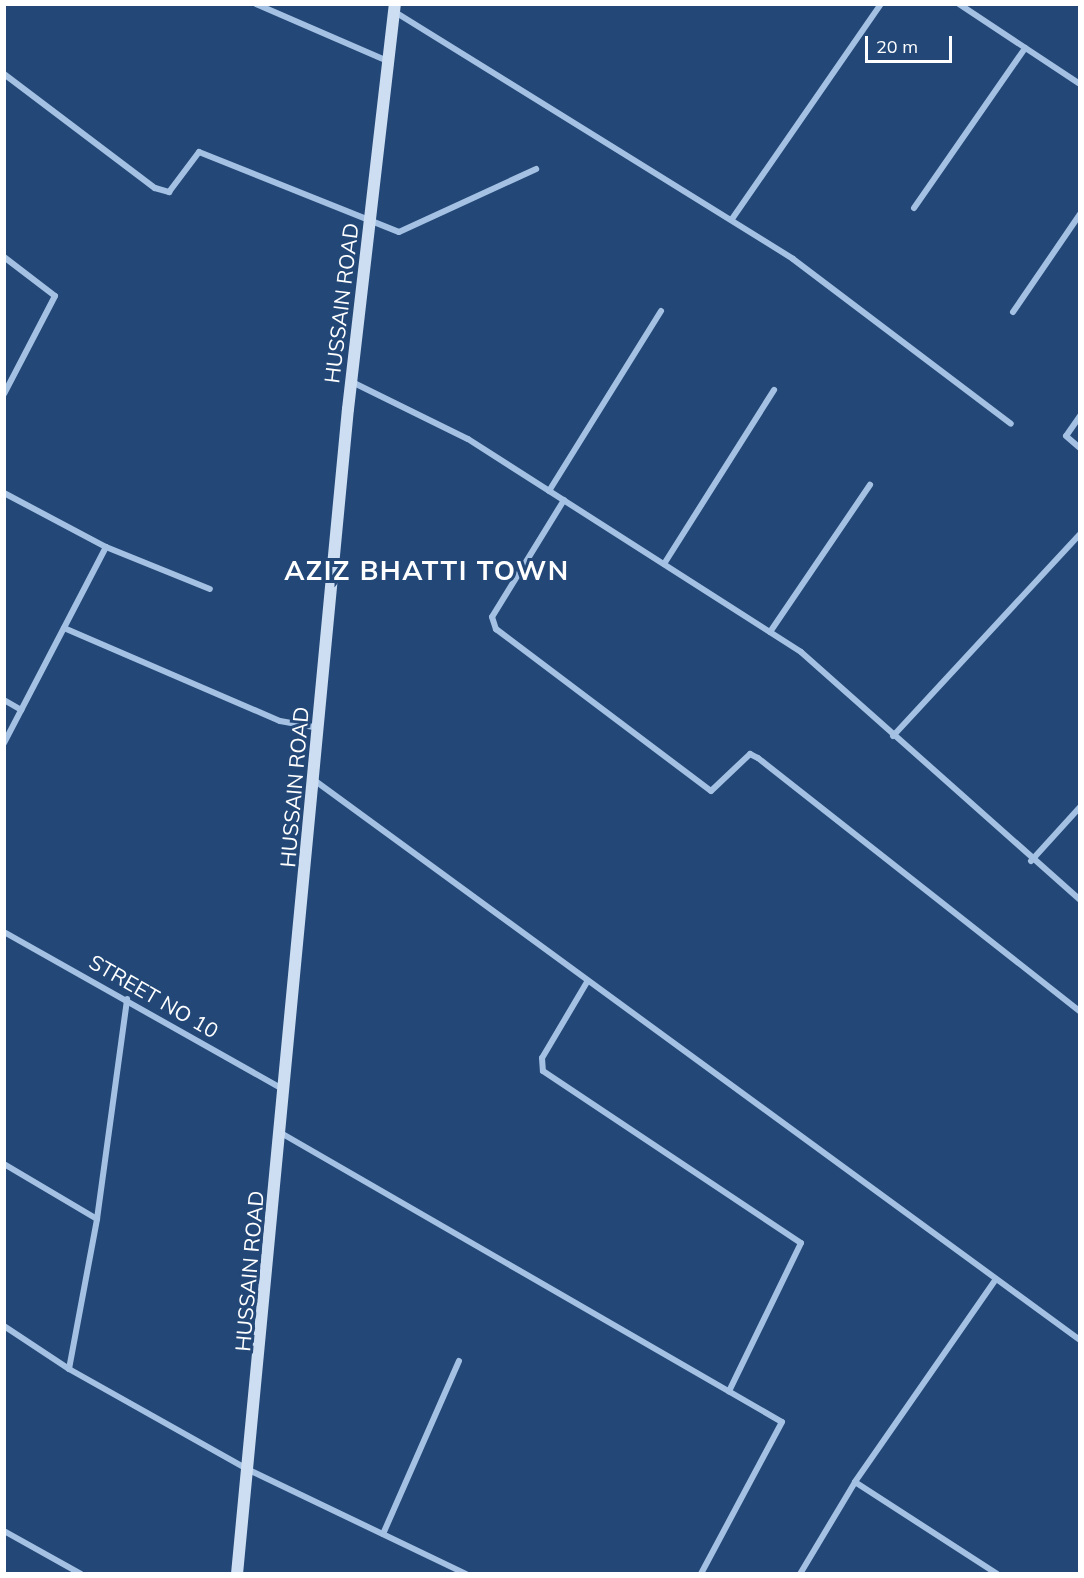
<!DOCTYPE html>
<style>
body{margin:0}
#map{position:relative;width:1084px;height:1578px;overflow:hidden;background:#234877;font-family:Mulish,sans-serif}
div>[style]{position:absolute}
[style*='--x']{left:calc(var(--x)*1px);top:calc(var(--y)*1px);width:calc(var(--w)*1px);rotate:calc(var(--a)*1deg)}
.street>*{height:6px;margin:-3px;padding:0 3px;transform-origin:3px;border-radius:3px;background:#a4c1e3}
.secondary>*{height:12px;margin:-6px;padding:0 6px;transform-origin:6px;border-radius:6px;background:#cddef3}
span{translate:-50% -50%;white-space:nowrap;text-align:center;line-height:1.15;-webkit-text-stroke:6px #234877;paint-order:stroke}
.street-label{font-size:21px;color:#fff}
.district-label{font-size:27px;color:#fff;font-weight:700;letter-spacing:1.5px}
.frame{position:absolute;inset:0;border:6px solid #fff;pointer-events:none}
.scale{position:absolute;left:865px;top:36px;width:87px;height:27px;box-sizing:border-box;border:3px solid #fff;border-top:0;padding-left:8px;font-size:18px;line-height:21px;white-space:nowrap;color:#fff;-webkit-text-stroke:4px #234877;paint-order:stroke}
</style>
<div id="map">
<div class="street">
<i style="--x:256;--y:4;--w:144;--a:23.4"></i>
<i style="--x:959;--y:4;--w:145;--a:33.5"></i>
<i style="--x:395;--y:12;--w:468;--a:31.8"></i>
<i style="--x:793;--y:259;--w:273;--a:37.1"></i>
<i style="--x:4;--y:74;--w:189;--a:37.1"></i>
<i style="--x:155;--y:188;--w:15;--a:16"></i>
<i style="--x:169;--y:192;--w:50;--a:-53.1"></i>
<i style="--x:199;--y:152;--w:215;--a:21.8"></i>
<i style="--x:399;--y:232;--w:151;--a:-24.7"></i>
<i style="--x:914;--y:208;--w:195;--a:-55.2"></i>
<i style="--x:732;--y:219;--w:262;--a:-55.3"></i>
<i style="--x:4;--y:257;--w:64;--a:37.4"></i>
<i style="--x:55;--y:296;--w:110;--a:117.5"></i>
<i style="--x:1013;--y:312;--w:119;--a:-55.6"></i>
<i style="--x:352;--y:382;--w:129;--a:26.2"></i>
<i style="--x:468;--y:439;--w:395;--a:32.6"></i>
<i style="--x:801;--y:652;--w:373;--a:41.6"></i>
<i style="--x:1080;--y:416;--w:24;--a:125"></i>
<i style="--x:1066;--y:436;--w:18;--a:41"></i>
<i style="--x:549;--y:491;--w:212;--a:-58.1"></i>
<i style="--x:4;--y:493;--w:115;--a:27.9"></i>
<i style="--x:106;--y:547;--w:221;--a:117.5"></i>
<i style="--x:564;--y:500;--w:137;--a:121.6"></i>
<i style="--x:492;--y:617;--w:13;--a:72"></i>
<i style="--x:496;--y:629;--w:269;--a:37"></i>
<i style="--x:711;--y:791;--w:54;--a:-43.5"></i>
<i style="--x:750;--y:754;--w:9;--a:27"></i>
<i style="--x:758;--y:758;--w:410;--a:38.2"></i>
<i style="--x:106;--y:547;--w:112;--a:22"></i>
<i style="--x:664;--y:564;--w:206;--a:-57.7"></i>
<i style="--x:64;--y:628;--w:235;--a:23.3"></i>
<i style="--x:280;--y:721;--w:40;--a:10"></i>
<i style="--x:770;--y:632;--w:178;--a:-55.8"></i>
<i style="--x:4;--y:700;--w:20;--a:30"></i>
<i style="--x:893;--y:736;--w:275;--a:-47.2"></i>
<i style="--x:314;--y:780;--w:949;--a:36.17"></i>
<i style="--x:1031;--y:861;--w:73;--a:-47.8"></i>
<i style="--x:4;--y:932;--w:320;--a:29.4"></i>
<i style="--x:587;--y:982;--w:88;--a:120.6"></i>
<i style="--x:542;--y:1058;--w:13;--a:86"></i>
<i style="--x:543;--y:1071;--w:310;--a:33.7"></i>
<i style="--x:801;--y:1243;--w:165;--a:115.9"></i>
<i style="--x:281;--y:1133;--w:578;--a:29.98"></i>
<i style="--x:782;--y:1422;--w:172;--a:118.1"></i>
<i style="--x:4;--y:1164;--w:108;--a:30.6"></i>
<i style="--x:996;--y:1279;--w:247;--a:124.8"></i>
<i style="--x:855;--y:1482;--w:169;--a:32.9"></i>
<i style="--x:4;--y:1326;--w:78;--a:33.5"></i>
<i style="--x:69;--y:1369;--w:206;--a:29.3"></i>
<i style="--x:249;--y:1470;--w:241;--a:25.6"></i>
<i style="--x:69;--y:1369;--w:153;--a:-79.4"></i>
<i style="--x:97;--y:1219;--w:222;--a:-82.2"></i>
<i style="--x:4;--y:1531;--w:88;--a:29.2"></i>
<i style="--x:383;--y:1534;--w:189;--a:-66.3"></i>
<i style="--x:800;--y:1574;--w:107;--a:-59.1"></i>
</div>
<div class="secondary">
<i style="--x:237;--y:1574;--w:1170;--a:-84.56"></i>
<i style="--x:348;--y:409;--w:408;--a:-83.4"></i>
</div>
<div class="street-label">
<span style="left:341px;top:303px;rotate:-83deg">HUSSAIN ROAD</span>
<span style="left:294px;top:787px;rotate:-85deg">HUSSAIN ROAD</span>
<span style="left:154px;top:996px;rotate:30deg">STREET NO 10</span>
<span style="left:249px;top:1271px;rotate:-85deg">HUSSAIN ROAD</span>
</div>
<div class="district-label">
<span style="left:427px;top:571px">AZIZ BHATTI TOWN</span>
</div>
<div class="frame"></div>
<div class="scale">20 m</div>
</div>
